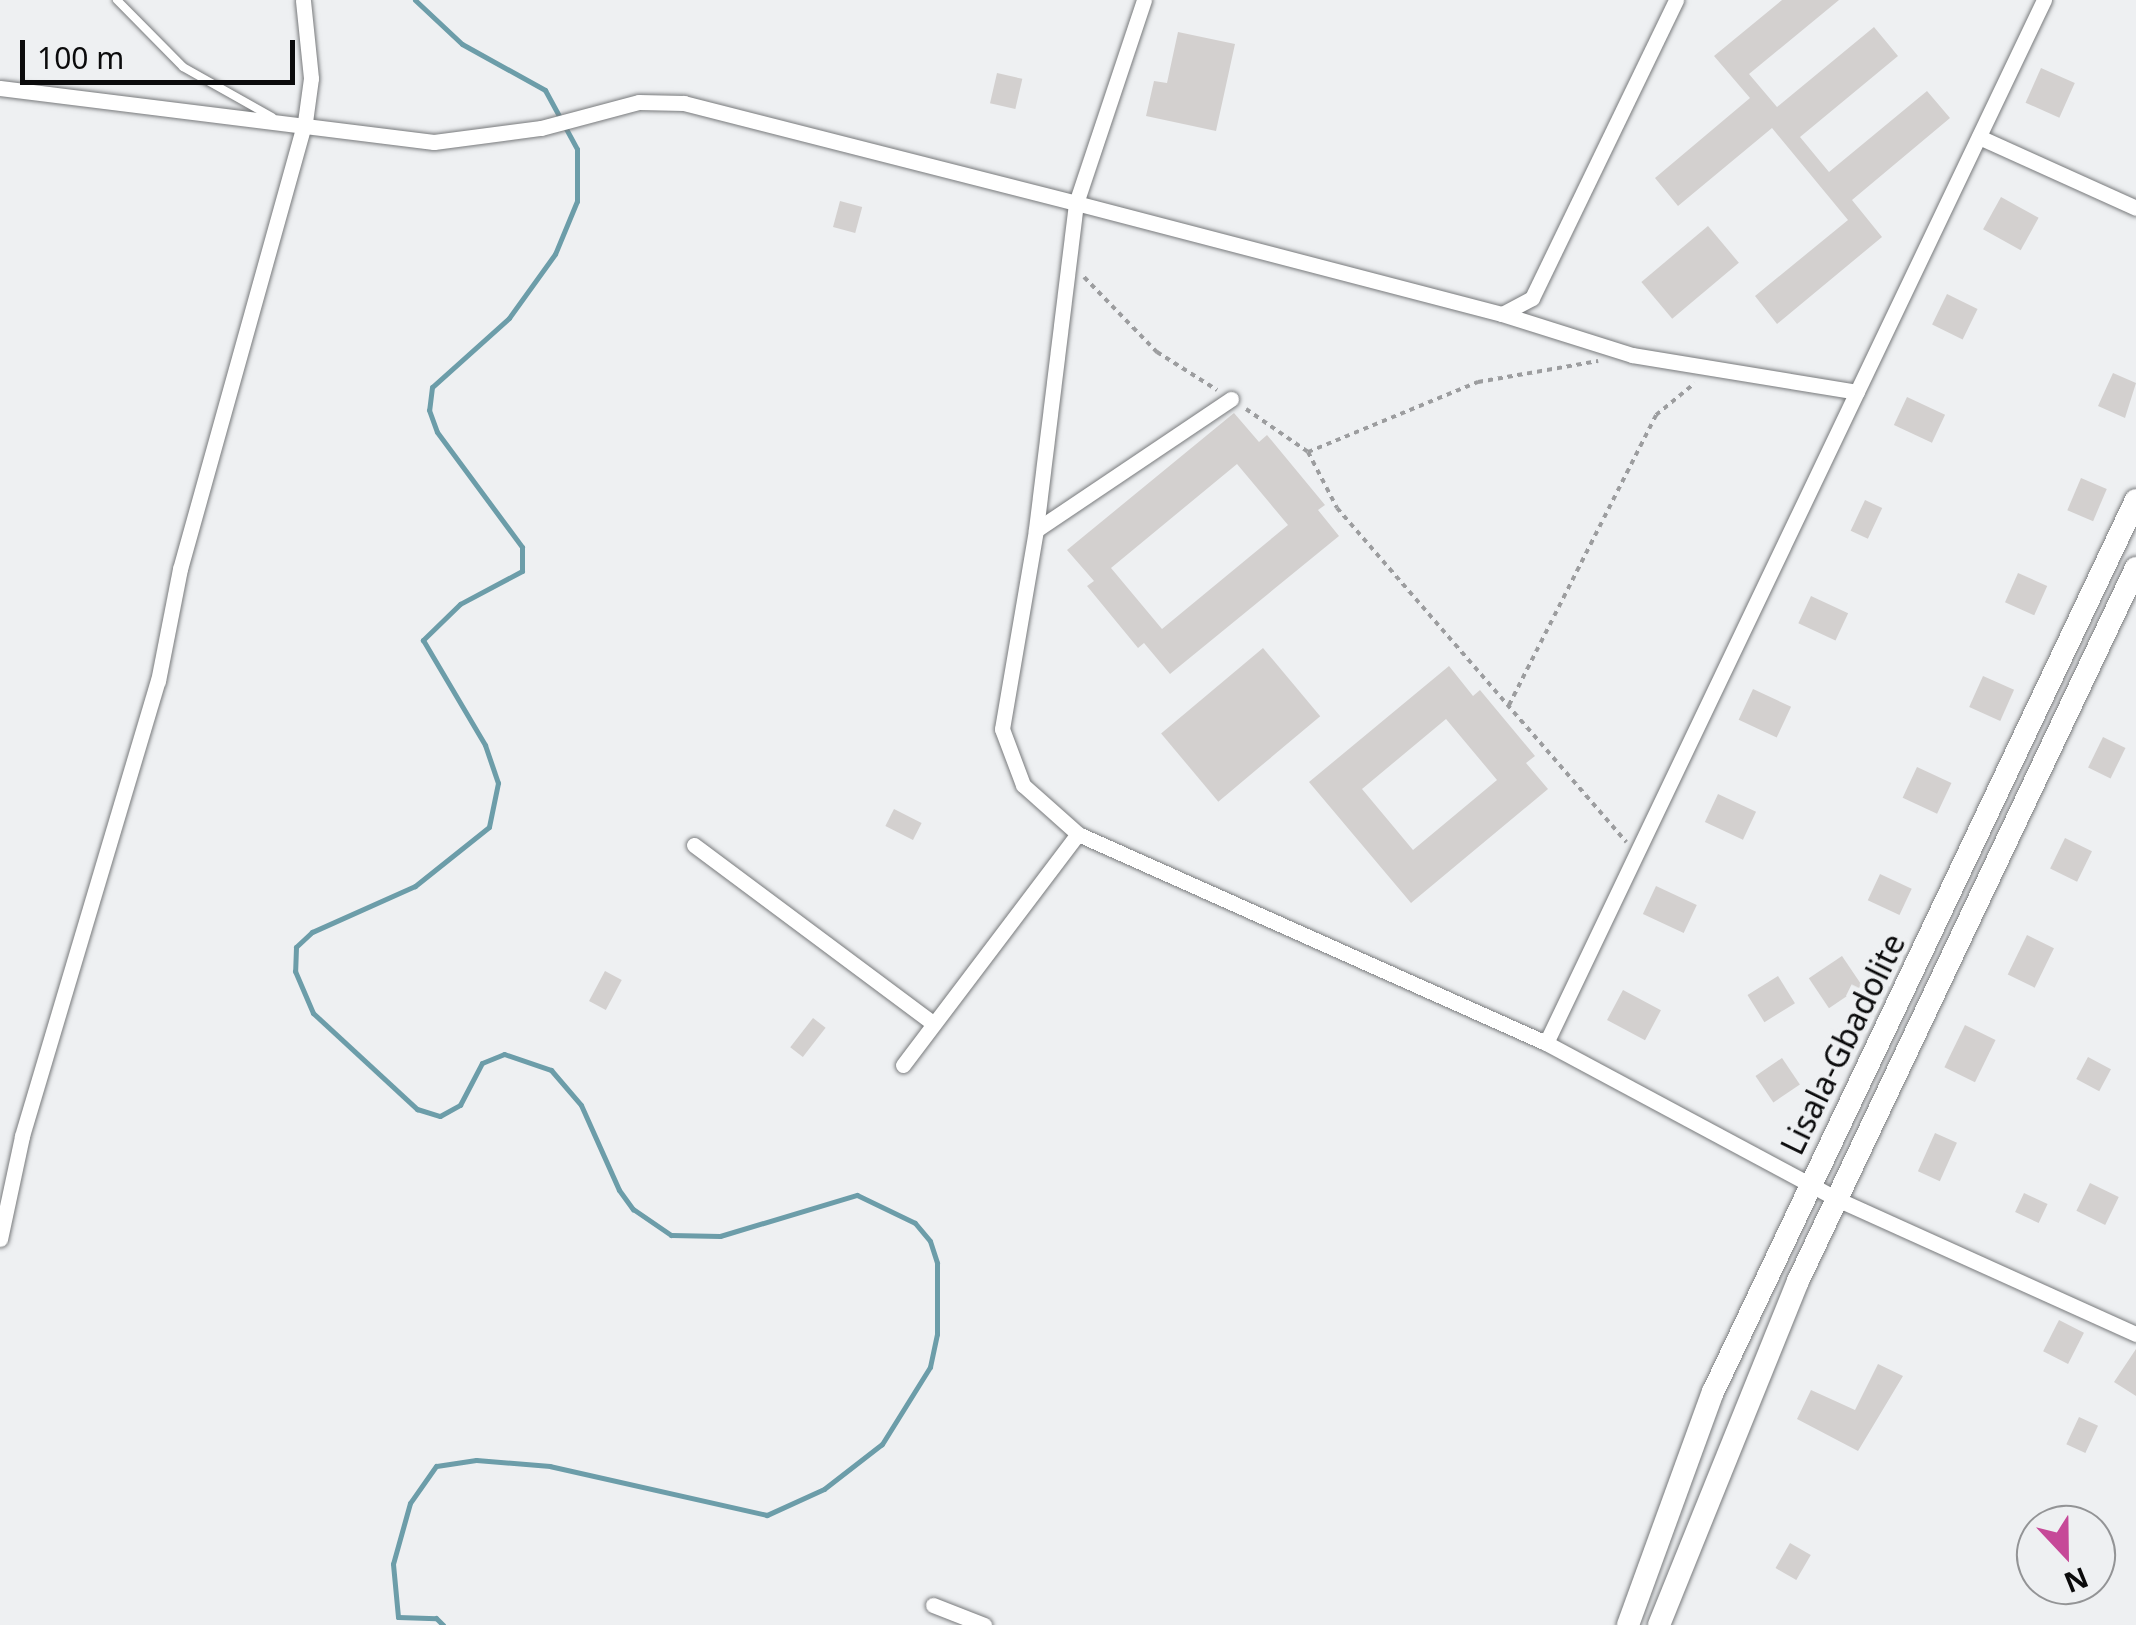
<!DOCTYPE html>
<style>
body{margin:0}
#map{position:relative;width:2136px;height:1625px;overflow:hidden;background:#eef0f2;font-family:"Noto Sans",sans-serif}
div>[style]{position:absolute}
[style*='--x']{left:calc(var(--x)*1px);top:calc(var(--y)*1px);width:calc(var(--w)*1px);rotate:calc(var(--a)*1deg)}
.stream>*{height:5px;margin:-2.5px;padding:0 2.5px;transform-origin:2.5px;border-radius:2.5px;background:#6c9da9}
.building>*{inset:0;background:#d3d0cf;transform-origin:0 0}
.path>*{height:4px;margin-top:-2px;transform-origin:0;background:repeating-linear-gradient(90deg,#9c9d9f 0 5px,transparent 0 10px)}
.roads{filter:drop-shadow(0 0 2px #787a7c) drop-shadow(0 0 2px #787a7c)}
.lane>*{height:8px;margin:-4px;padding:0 4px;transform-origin:4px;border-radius:4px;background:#fff}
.street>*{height:15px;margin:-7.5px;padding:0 7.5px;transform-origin:7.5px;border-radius:7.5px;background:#fff}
.primary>*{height:22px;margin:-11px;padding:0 11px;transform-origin:11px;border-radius:11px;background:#fff}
span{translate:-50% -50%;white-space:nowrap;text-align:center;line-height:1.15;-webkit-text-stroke:10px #eef0f2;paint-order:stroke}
.street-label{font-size:32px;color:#0b0b0c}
.north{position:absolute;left:2016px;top:1505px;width:100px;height:100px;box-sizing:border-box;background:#eef0f2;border:2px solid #939496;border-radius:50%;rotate:158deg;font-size:28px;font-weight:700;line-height:40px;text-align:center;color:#0b0b0c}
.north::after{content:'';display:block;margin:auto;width:35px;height:45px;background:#c64998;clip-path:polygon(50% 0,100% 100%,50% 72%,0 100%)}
.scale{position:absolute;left:20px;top:40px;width:275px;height:45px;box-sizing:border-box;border:5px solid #0b0b0c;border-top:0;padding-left:12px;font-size:30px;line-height:35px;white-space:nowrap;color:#0b0b0c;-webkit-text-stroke:8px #eef0f2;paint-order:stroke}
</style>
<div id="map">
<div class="stream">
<i style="--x:415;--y:0;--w:64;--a:43.1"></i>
<i style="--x:462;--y:44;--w:95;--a:29"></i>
<i style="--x:545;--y:90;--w:67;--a:61.5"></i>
<i style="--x:577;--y:149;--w:52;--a:90"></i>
<i style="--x:577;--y:201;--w:57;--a:112.5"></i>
<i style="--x:555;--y:254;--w:79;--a:125.7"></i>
<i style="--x:509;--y:318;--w:103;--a:138.1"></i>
<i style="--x:432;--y:387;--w:23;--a:97"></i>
<i style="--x:429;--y:410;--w:23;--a:70"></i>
<i style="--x:437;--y:432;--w:143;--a:53.5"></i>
<i style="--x:522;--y:547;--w:24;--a:90"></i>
<i style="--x:522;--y:571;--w:70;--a:152"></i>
<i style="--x:460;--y:604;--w:52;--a:135.8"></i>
<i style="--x:423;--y:640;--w:122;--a:59.4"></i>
<i style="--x:485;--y:745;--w:40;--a:71.1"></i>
<i style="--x:498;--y:783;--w:45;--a:101.6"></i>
<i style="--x:489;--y:827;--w:95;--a:141.4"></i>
<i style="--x:415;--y:886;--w:113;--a:155.9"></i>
<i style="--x:312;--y:932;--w:22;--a:137"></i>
<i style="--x:296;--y:947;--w:24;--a:92"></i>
<i style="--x:295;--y:971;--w:46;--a:66.8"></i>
<i style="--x:313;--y:1013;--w:142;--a:42.7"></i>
<i style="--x:417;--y:1109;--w:24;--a:17"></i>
<i style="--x:440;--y:1116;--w:23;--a:-29"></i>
<i style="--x:460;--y:1105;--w:47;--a:-62.4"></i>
<i style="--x:482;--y:1063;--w:24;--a:-22"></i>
<i style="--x:504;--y:1054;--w:50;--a:18.8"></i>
<i style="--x:551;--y:1070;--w:46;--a:49.4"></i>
<i style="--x:581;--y:1105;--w:93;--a:65.9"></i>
<i style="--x:619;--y:1190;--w:24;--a:54"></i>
<i style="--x:633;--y:1209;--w:46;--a:34.4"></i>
<i style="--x:671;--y:1235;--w:49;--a:1.2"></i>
<i style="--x:720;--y:1236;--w:143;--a:-16.7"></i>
<i style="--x:857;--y:1195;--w:64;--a:25.8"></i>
<i style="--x:915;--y:1223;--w:23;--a:50"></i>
<i style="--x:930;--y:1241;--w:23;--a:72"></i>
<i style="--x:937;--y:1263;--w:71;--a:90"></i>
<i style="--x:937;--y:1334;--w:34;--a:102"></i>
<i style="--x:930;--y:1367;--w:91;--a:121.9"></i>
<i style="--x:882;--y:1444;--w:73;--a:142.2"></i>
<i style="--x:824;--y:1489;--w:63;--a:155.5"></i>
<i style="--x:767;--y:1515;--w:222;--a:-167.3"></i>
<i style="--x:550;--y:1466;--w:74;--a:-175.4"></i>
<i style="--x:476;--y:1460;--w:40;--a:171.5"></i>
<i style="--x:436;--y:1466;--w:45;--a:125.1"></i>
<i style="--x:410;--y:1503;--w:63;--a:105.6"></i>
<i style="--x:393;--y:1564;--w:53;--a:84.6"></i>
<i style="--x:398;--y:1617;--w:38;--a:2"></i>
<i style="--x:436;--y:1618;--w:10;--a:45"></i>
</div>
<div class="building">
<i style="clip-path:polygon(1782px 0,1839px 0,1749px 74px,1777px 107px,1874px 27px,1898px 56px,1800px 137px,1829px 172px,1927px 91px,1950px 118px,1852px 200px,1882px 237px,1777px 324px,1755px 296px,1848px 220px,1772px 128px,1678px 206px,1655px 178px,1750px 98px,1714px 56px)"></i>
<i style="clip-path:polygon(1178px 32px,1235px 44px,1216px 131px,1146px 116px,1154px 81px,1167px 83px)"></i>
<i style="left:2041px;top:68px;width:37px;height:38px;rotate:24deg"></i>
<i style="left:997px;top:73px;width:26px;height:31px;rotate:13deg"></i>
<i style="left:2001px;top:197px;width:43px;height:37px;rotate:29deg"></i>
<i style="left:840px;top:201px;width:23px;height:27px;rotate:15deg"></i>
<i style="left:1708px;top:226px;width:48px;height:87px;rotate:50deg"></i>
<i style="left:1947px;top:294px;width:34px;height:34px;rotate:26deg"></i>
<i style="clip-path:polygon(2113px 373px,2136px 383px,2125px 418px,2098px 406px)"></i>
<i style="left:1907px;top:397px;width:42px;height:31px;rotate:25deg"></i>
<i style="clip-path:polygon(evenodd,1234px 413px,1259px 442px,1267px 435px,1325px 505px,1318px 510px,1339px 536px,1170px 674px,1144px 643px,1138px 648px,1087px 586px,1094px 581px,1067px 550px,1234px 413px,1237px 464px,1288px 525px,1162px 629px,1111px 568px,1237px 464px)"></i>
<i style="left:2081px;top:478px;width:28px;height:35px;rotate:23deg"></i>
<i style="left:1865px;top:500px;width:19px;height:34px;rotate:25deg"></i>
<i style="left:2018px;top:573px;width:32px;height:32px;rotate:24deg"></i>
<i style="left:1811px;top:596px;width:41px;height:30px;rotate:25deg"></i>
<i style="left:1263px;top:648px;width:89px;height:133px;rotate:50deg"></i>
<i style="clip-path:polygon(evenodd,1449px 666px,1473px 696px,1480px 690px,1535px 756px,1526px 763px,1548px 789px,1411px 903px,1309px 782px,1449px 666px,1446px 719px,1497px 780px,1413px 850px,1362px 789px,1446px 719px)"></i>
<i style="left:1983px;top:676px;width:34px;height:34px;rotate:24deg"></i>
<i style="left:1753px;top:689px;width:42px;height:34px;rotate:25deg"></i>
<i style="left:2103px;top:737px;width:25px;height:34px;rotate:26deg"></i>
<i style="left:1917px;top:767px;width:38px;height:34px;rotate:25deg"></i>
<i style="left:1718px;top:794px;width:42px;height:31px;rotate:25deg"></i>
<i style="left:894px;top:809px;width:31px;height:19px;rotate:27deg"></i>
<i style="left:2065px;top:838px;width:30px;height:34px;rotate:26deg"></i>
<i style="left:1880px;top:874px;width:35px;height:29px;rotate:25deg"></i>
<i style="left:1656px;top:886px;width:45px;height:31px;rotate:25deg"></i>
<i style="left:2027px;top:935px;width:30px;height:44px;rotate:26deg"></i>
<i style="left:1842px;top:956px;width:36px;height:40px;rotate:56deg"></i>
<i style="left:605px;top:971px;width:19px;height:34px;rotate:28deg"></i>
<i style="left:1778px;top:976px;width:32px;height:36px;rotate:58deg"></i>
<i style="left:1623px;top:990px;width:43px;height:34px;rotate:28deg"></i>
<i style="left:813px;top:1018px;width:16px;height:37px;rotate:38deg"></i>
<i style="left:1965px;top:1025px;width:34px;height:47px;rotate:26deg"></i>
<i style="left:2088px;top:1057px;width:26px;height:25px;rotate:28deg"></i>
<i style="left:1782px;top:1058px;width:32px;height:32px;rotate:56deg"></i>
<i style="left:1935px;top:1133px;width:24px;height:42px;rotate:24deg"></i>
<i style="left:2090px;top:1183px;width:32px;height:31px;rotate:26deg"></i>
<i style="left:2024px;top:1193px;width:26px;height:21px;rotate:25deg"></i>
<i style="left:2059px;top:1320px;width:28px;height:35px;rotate:27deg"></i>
<i style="clip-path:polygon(2136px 1349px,2136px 1396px,2114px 1382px)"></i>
<i style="clip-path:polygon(1878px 1364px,1903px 1376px,1858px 1451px,1797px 1419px,1811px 1390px,1855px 1410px)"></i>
<i style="left:2079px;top:1417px;width:21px;height:30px;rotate:25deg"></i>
<i style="left:1790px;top:1543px;width:24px;height:29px;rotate:30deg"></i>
</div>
<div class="path">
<i style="--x:1084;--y:277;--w:105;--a:45.8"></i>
<i style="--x:1157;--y:352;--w:71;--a:32.3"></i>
<i style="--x:1246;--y:409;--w:75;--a:34.7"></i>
<i style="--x:1308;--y:452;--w:63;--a:62.6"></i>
<i style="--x:1337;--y:508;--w:442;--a:49.1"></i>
<i style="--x:1308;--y:452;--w:184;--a:-22.4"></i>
<i style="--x:1478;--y:382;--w:122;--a:-9.9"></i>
<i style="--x:1509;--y:705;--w:325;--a:-63.1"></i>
<i style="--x:1656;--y:415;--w:50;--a:-39.4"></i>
</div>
<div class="roads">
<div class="lane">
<i style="--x:117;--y:0;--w:94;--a:45.4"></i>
<i style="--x:183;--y:67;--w:102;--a:29.3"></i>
</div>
<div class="street">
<i style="--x:1144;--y:0;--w:214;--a:108.5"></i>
<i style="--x:1076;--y:203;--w:440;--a:14.6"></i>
<i style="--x:1502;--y:314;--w:34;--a:-28"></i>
<i style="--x:1532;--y:298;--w:331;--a:-64.2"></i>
<i style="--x:0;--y:88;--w:437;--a:7.1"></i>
<i style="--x:434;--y:142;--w:108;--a:-7.5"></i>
<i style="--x:541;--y:128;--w:101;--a:-14.9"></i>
<i style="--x:639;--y:102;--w:45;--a:1.3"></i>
<i style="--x:684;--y:103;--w:405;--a:14.3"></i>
<i style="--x:1076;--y:203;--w:329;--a:97"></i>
<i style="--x:1036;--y:530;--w:202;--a:99.7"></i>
<i style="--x:1002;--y:729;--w:60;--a:69.4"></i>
<i style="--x:1023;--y:785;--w:74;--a:41.7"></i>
<i style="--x:1078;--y:834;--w:513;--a:24.06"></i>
<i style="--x:1546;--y:1043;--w:332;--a:28.2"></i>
<i style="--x:1839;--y:1200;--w:326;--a:24.3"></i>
<i style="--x:1979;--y:137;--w:172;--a:24.3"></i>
<i style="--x:1502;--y:314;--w:136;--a:17.5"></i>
<i style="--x:1632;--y:355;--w:228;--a:9.3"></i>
<i style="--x:1036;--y:530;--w:235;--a:-33.9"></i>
<i style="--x:694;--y:845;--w:299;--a:36.7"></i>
<i style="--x:1546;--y:1043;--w:1156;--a:-64.48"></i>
<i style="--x:903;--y:1065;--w:290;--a:-52.9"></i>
<i style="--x:0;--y:1239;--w:105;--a:-77.9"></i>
<i style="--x:22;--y:1136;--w:475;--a:-73.4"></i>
<i style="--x:158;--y:681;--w:114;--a:-78.9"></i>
<i style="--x:180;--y:569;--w:464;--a:-74.4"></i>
<i style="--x:305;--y:122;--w:44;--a:-82.2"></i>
<i style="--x:311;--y:78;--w:78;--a:-95.9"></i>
<i style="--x:933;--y:1605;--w:55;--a:21.4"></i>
</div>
<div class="primary">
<i style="--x:1628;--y:1625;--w:248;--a:-70"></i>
<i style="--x:1713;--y:1392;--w:987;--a:-64.63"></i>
<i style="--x:1659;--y:1625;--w:371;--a:-68"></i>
<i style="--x:1798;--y:1281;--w:789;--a:-64.64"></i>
</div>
</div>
<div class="street-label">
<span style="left:1843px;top:1044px;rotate:-64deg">Lisala-Gbadolite</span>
</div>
<div class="north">N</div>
<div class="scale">100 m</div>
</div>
